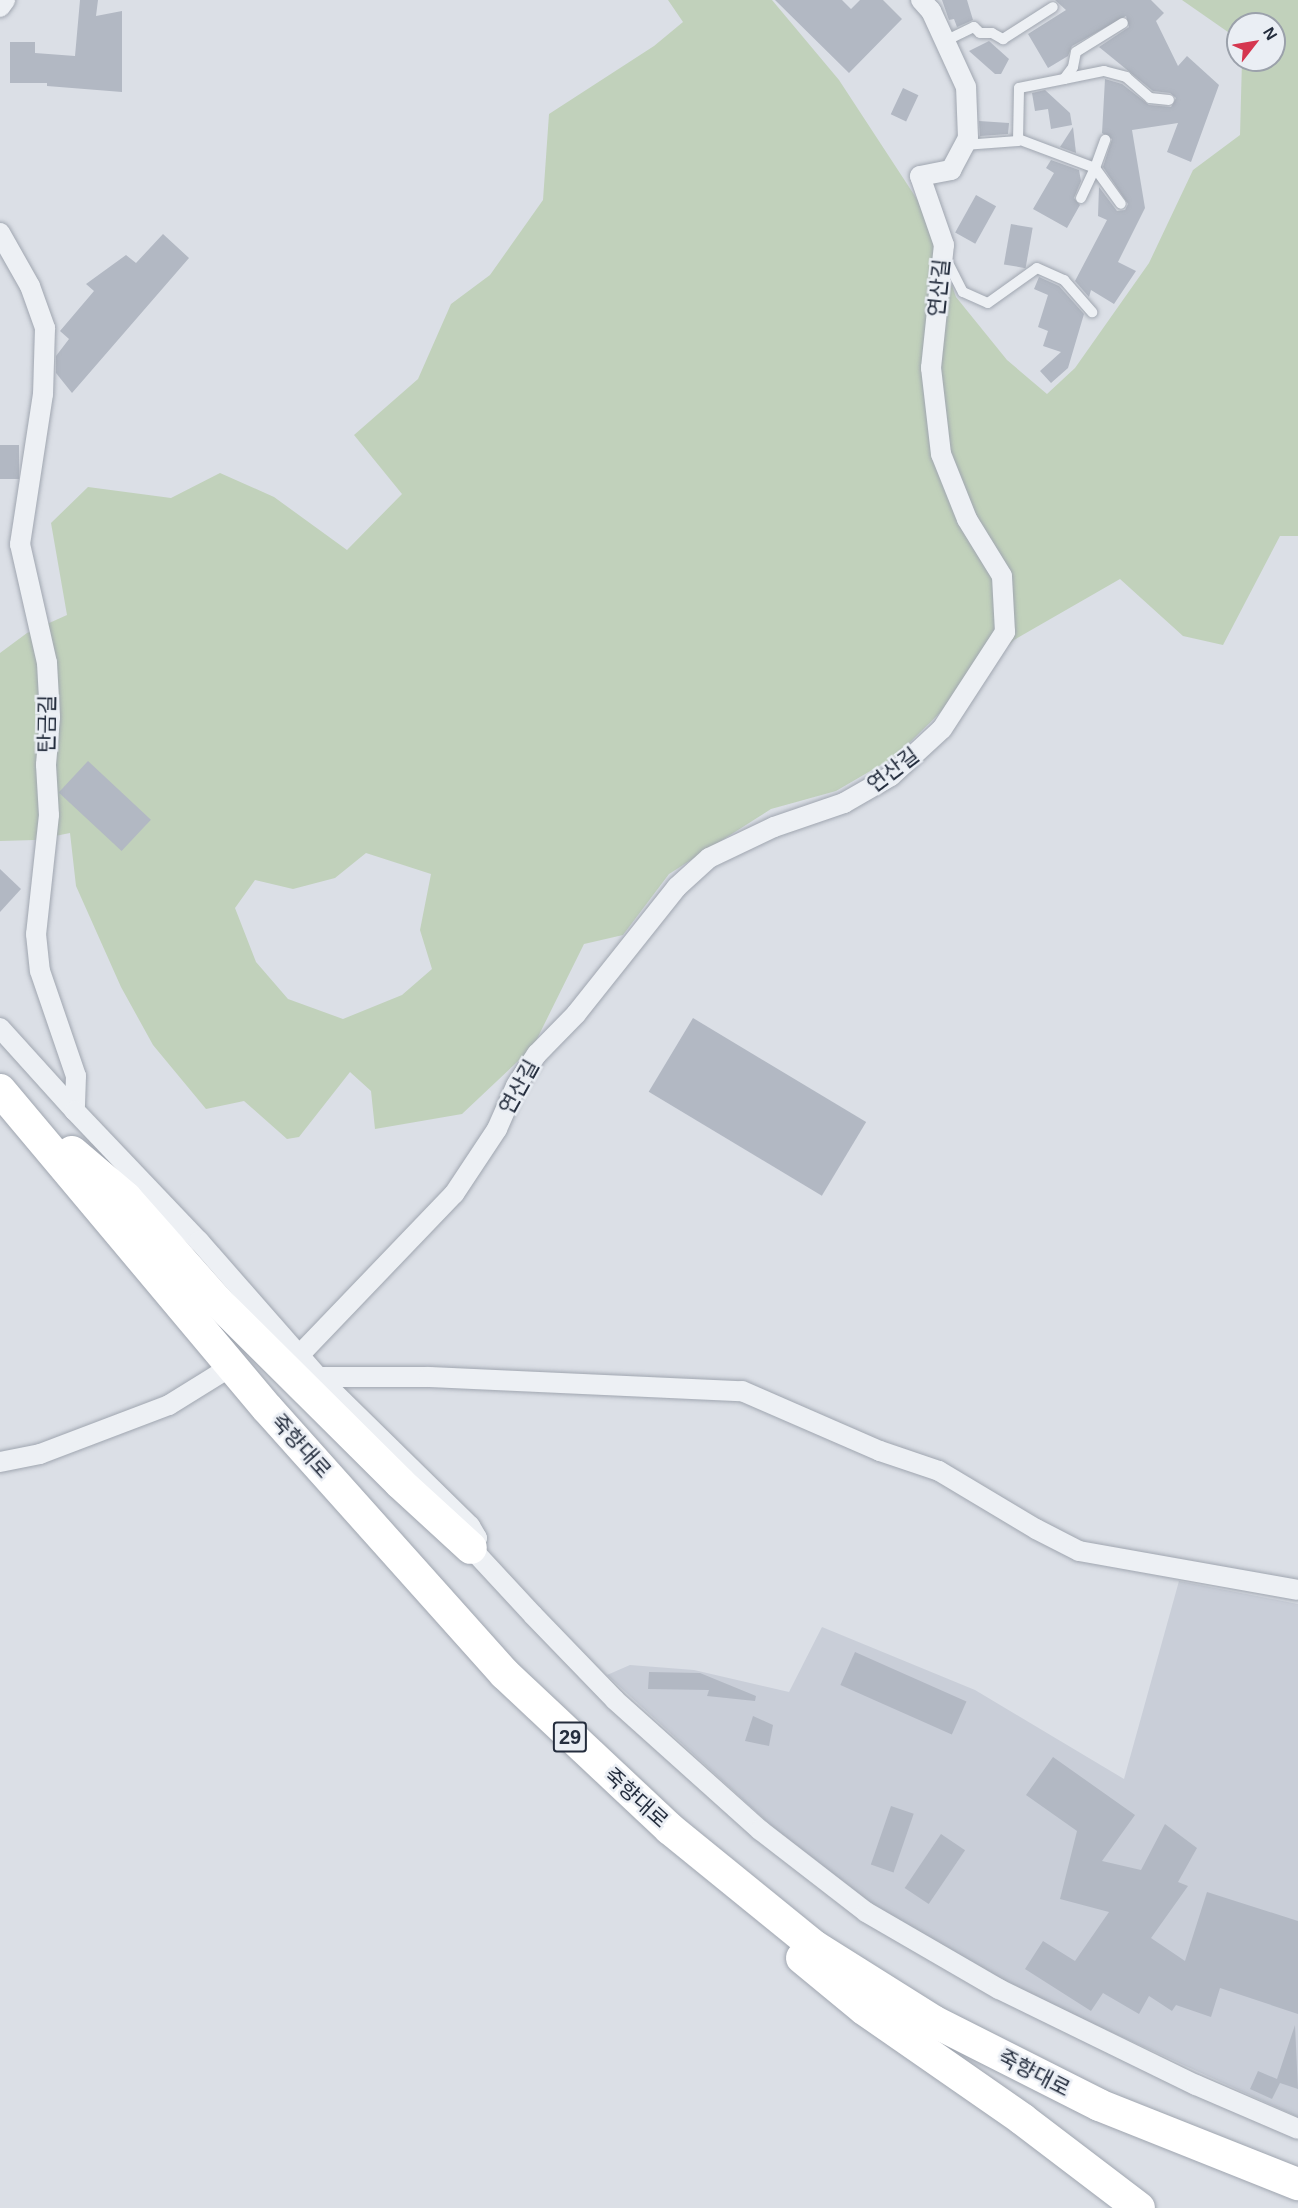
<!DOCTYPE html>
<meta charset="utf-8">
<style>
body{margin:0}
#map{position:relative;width:1298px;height:2208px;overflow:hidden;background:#dbdfe6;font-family:Arial,"Noto Sans KR",sans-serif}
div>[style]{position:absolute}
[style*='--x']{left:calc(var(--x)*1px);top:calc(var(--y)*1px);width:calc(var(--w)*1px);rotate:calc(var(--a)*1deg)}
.built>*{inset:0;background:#c9ced8}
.green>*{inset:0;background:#c1d1bb}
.building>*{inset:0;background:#b2b8c3;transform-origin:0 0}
.roads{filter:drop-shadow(0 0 2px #a0a6b0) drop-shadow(0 0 2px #a0a6b0)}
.lane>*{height:10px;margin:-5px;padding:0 5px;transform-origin:5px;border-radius:5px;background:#edf0f4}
.street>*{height:20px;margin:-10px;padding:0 10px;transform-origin:10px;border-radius:10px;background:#edf0f4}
.primary>*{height:32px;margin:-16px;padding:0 16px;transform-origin:16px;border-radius:16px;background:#fff}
span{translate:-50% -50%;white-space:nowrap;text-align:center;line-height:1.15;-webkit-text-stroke:5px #eaeef4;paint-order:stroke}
.shield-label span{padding:2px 4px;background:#eaeef4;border:2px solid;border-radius:4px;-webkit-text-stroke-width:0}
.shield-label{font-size:20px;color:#242d3d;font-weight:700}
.street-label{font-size:21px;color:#242d3d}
.north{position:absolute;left:1226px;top:12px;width:60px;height:60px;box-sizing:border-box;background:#eaeef4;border:2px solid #9ba1ab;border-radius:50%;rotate:59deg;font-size:16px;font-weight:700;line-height:24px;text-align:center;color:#242d3d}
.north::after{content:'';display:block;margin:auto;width:21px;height:27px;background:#d5364f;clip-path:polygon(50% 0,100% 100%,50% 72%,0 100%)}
</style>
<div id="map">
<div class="built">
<i style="clip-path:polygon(1179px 1581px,1298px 1604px,1298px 2117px,997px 1980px,872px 1904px,773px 1827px,607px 1675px,630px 1665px,694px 1670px,789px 1692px,822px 1627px,975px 1690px,1124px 1779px)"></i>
</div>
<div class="green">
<i style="clip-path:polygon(evenodd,668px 0,772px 0,839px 80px,928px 216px,956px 297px,1007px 360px,1047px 394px,1075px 368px,1149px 263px,1193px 170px,1240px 135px,1242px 60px,1274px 60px,1274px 24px,1238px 24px,1238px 39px,1182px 0,1298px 0,1298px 536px,1280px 536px,1223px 645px,1183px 636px,1120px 579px,1014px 640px,896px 756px,836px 791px,771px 809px,669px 874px,623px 935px,584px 944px,533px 1047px,462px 1114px,375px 1129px,371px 1091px,350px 1072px,299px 1137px,287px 1139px,244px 1101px,206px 1109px,153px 1045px,121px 987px,76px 886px,70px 833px,35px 840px,0 841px,0 653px,27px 633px,67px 615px,51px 523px,88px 487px,171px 498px,220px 473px,274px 497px,347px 550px,402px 494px,354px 435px,418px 379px,451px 304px,490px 275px,543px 200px,549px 114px,654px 46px,683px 22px,668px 0,366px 853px,431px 874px,420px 930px,432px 969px,402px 995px,343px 1019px,288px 999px,256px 962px,235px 908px,255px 880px,293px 889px,335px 878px,366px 853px)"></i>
</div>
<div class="building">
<i style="clip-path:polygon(80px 0,98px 0,96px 16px,122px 11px,122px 92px,47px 86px,47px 83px,10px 83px,10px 42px,35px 42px,35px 53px,75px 56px)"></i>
<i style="clip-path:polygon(775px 0,842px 0,851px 9px,860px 0,883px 0,902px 19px,849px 73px)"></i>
<i style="clip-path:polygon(942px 0,967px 0,973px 20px,957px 27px,954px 19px,949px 20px)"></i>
<i style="clip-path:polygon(1055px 0,1151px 0,1164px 13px,1156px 21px,1178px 66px,1187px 56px,1219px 85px,1191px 162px,1167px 152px,1178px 123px,1132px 130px,1145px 208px,1118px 262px,1136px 271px,1114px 304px,1091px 290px,1089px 297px,1075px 281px,1107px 220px,1098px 216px,1099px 187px,1117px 211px,1125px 210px,1128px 204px,1103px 167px,1112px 139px,1102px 133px,1105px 79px,1122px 84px,1149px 105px,1171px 107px,1176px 98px,1170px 93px,1153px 91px,1099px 47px,1129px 27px,1126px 16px,1072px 46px,1068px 56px,1048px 68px,1028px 34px,1066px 10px)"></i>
<i style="clip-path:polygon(989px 41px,1009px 59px,1001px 74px,995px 74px,969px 51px)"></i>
<i style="left:903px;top:88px;width:17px;height:29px;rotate:25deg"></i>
<i style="clip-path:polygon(1045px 90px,1070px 113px,1072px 125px,1051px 129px,1048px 109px,1035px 111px,1032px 93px)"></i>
<i style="clip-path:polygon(979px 121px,1009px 123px,1008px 134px,980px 136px)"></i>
<i style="clip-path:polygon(1073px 127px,1076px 153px,1060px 147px)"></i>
<i style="clip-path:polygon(1051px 160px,1079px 170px,1081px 181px,1074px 198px,1080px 205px,1067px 228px,1033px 209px,1054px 173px,1046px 168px)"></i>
<i style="left:976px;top:195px;width:23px;height:43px;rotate:29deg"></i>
<i style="left:1011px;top:224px;width:22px;height:41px;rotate:10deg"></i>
<i style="clip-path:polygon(163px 234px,189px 258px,72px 393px,56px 373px,56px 356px,69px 339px,60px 331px,94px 291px,86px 284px,126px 255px,136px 263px)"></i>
<i style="clip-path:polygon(1039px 277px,1059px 286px,1084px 314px,1068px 368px,1051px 383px,1040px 371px,1061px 352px,1043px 346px,1048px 331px,1038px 327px,1048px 295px,1034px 289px)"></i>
<i style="left:0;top:445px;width:19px;height:34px"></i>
<i style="left:88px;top:761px;width:86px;height:43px;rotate:43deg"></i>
<i style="clip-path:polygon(0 869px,21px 889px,0 912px)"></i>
<i style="left:693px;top:1018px;width:202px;height:86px;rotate:31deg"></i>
<i style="left:855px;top:1652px;width:122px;height:36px;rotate:24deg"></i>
<i style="clip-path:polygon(649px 1672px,700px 1673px,756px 1696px,755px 1701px,707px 1696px,709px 1690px,648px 1689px)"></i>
<i style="clip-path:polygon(753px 1716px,773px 1725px,769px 1746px,745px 1741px)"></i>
<i style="clip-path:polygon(1053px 1757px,1135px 1815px,1102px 1861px,1141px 1870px,1165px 1824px,1197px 1848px,1178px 1882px,1188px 1886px,1151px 1938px,1185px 1961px,1207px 1892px,1298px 1921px,1298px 2014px,1220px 1988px,1211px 2017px,1176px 2005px,1172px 2011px,1149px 1996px,1139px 2014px,1103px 1993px,1091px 2011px,1025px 1969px,1043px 1941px,1075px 1961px,1109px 1912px,1060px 1899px,1077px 1831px,1026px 1795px)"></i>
<i style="left:891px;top:1806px;width:24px;height:62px;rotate:19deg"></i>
<i style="left:941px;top:1834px;width:29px;height:65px;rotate:34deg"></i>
<i style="clip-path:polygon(1295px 2025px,1298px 2089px,1280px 2083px,1272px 2099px,1250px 2089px,1258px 2071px,1277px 2079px)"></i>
</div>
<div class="roads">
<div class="lane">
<i style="--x:945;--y:41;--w:32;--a:-26"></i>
<i style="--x:974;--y:27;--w:8;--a:45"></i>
<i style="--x:980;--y:33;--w:12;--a:0"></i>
<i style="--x:992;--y:33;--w:13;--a:29"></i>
<i style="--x:1003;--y:39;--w:59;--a:-32.6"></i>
<i style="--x:1064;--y:79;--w:41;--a:-11.3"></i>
<i style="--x:1104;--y:71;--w:23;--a:15"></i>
<i style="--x:1126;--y:77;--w:32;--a:41"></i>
<i style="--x:1150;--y:98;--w:19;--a:6"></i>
<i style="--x:1018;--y:139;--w:82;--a:20.6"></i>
<i style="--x:1095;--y:168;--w:30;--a:-70"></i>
<i style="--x:964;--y:145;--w:54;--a:-4.2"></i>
<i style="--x:1018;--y:141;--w:53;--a:-88.9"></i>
<i style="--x:1019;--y:88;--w:46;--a:-11.3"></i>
<i style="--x:1064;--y:79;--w:15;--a:-53"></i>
<i style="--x:1073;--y:67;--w:15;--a:-79"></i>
<i style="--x:1076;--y:52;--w:55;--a:-31.7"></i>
<i style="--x:1081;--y:198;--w:33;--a:-65"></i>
<i style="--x:1095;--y:168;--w:44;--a:54.2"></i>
<i style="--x:946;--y:259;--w:37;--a:63"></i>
<i style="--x:963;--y:292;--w:27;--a:24"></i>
<i style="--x:988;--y:303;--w:60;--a:-35.5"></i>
<i style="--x:1037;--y:268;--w:30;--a:24"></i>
<i style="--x:1064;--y:280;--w:43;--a:48.8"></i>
</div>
<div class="street">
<i style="--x:0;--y:7;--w:9;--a:-54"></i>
<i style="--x:0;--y:233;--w:61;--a:60.5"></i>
<i style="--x:30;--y:286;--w:45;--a:70.3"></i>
<i style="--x:45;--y:328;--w:66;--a:91.7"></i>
<i style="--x:43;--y:394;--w:152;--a:98.7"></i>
<i style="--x:20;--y:544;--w:122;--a:77.2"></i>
<i style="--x:47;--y:663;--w:54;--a:86.8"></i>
<i style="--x:50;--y:717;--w:48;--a:94.8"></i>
<i style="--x:46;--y:765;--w:50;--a:86.6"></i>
<i style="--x:49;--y:815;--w:120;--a:96.2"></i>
<i style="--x:36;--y:934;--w:37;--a:84"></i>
<i style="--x:40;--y:971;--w:111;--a:71.1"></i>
<i style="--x:76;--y:1076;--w:35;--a:92"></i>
<i style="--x:75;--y:1111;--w:112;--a:-132.1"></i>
<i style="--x:75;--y:1111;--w:180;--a:46.4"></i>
<i style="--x:199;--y:1241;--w:181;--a:48.8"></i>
<i style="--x:318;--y:1377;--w:213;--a:44.4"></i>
<i style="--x:470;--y:1526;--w:14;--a:60"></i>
<i style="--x:477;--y:1538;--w:12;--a:121"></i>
<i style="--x:471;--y:1548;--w:91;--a:47.2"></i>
<i style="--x:533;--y:1615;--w:118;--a:46"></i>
<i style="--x:615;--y:1700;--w:195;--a:41.9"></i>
<i style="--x:760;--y:1830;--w:134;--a:37.7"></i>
<i style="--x:866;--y:1912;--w:154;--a:30.1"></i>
<i style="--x:999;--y:1989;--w:219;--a:26"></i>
<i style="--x:1196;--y:2085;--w:111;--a:23.3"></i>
<i style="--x:285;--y:1370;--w:244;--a:-46.2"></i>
<i style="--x:454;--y:1194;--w:78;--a:-56.5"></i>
<i style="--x:497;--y:1129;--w:47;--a:-66.2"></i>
<i style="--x:516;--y:1086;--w:38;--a:-57"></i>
<i style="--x:537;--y:1054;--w:56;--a:-45.7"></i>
<i style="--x:576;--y:1014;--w:162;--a:-51.5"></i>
<i style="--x:677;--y:887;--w:43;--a:-42.2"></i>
<i style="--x:709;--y:858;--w:72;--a:-25.5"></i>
<i style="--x:774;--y:827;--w:74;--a:-18.9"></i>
<i style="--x:844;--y:803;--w:54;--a:-29.9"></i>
<i style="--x:891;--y:776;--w:69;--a:-42.7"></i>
<i style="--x:942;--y:729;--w:116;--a:-57"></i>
<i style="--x:1005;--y:632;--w:56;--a:-93.1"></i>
<i style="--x:1002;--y:576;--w:67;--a:-121.6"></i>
<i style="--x:967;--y:519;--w:70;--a:-111.8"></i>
<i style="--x:941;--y:454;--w:87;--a:-96.6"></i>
<i style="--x:931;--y:368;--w:124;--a:-84"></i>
<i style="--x:944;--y:245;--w:73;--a:-109.2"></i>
<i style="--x:920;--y:176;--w:32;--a:-11"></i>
<i style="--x:951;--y:170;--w:36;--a:-62"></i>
<i style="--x:968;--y:138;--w:51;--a:-92.2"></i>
<i style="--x:966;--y:87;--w:84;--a:-114.7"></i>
<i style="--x:931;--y:11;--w:15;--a:-132"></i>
<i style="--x:318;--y:1377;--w:111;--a:0"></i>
<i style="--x:429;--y:1377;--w:313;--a:2.6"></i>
<i style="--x:742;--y:1391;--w:150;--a:23.5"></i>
<i style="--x:880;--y:1451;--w:62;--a:18.7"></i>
<i style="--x:939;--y:1471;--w:113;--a:30.9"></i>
<i style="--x:1036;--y:1529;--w:48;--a:27.1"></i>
<i style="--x:1079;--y:1551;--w:222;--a:10.1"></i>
<i style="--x:0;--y:1462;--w:41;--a:-11.3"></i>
<i style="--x:40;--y:1454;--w:138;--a:-20.8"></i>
<i style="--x:169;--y:1405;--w:74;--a:-31.8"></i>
</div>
<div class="primary">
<i style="--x:0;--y:1090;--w:415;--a:50"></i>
<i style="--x:267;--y:1408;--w:357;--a:48.2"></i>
<i style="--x:505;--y:1674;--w:226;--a:43.2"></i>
<i style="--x:670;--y:1829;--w:186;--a:39.1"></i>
<i style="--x:814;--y:1946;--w:141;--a:32.2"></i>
<i style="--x:933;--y:2021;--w:186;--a:26.8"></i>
<i style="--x:1099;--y:2105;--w:214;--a:21.7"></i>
<i style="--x:72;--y:1152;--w:71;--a:40.4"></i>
<i style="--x:126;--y:1198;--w:137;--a:48.5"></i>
<i style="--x:217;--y:1301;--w:258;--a:44.8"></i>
<i style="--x:400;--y:1483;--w:96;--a:42.5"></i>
<i style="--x:802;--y:1958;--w:80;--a:39.4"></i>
<i style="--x:864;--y:2009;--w:193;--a:34.8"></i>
<i style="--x:1022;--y:2119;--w:147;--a:37.3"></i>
</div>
</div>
<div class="shield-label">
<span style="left:570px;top:1737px">29</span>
</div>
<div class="street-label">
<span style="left:939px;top:288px;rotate:-84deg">연산길</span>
<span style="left:47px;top:724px;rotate:-89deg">탄금길</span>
<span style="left:893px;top:770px;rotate:-37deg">연산길</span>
<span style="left:519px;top:1087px;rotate:-61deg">연산길</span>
<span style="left:301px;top:1446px;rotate:48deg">죽향대로</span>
<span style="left:636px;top:1798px;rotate:42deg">죽향대로</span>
<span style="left:1034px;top:2073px;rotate:27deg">죽향대로</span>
</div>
<div class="north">N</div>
</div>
